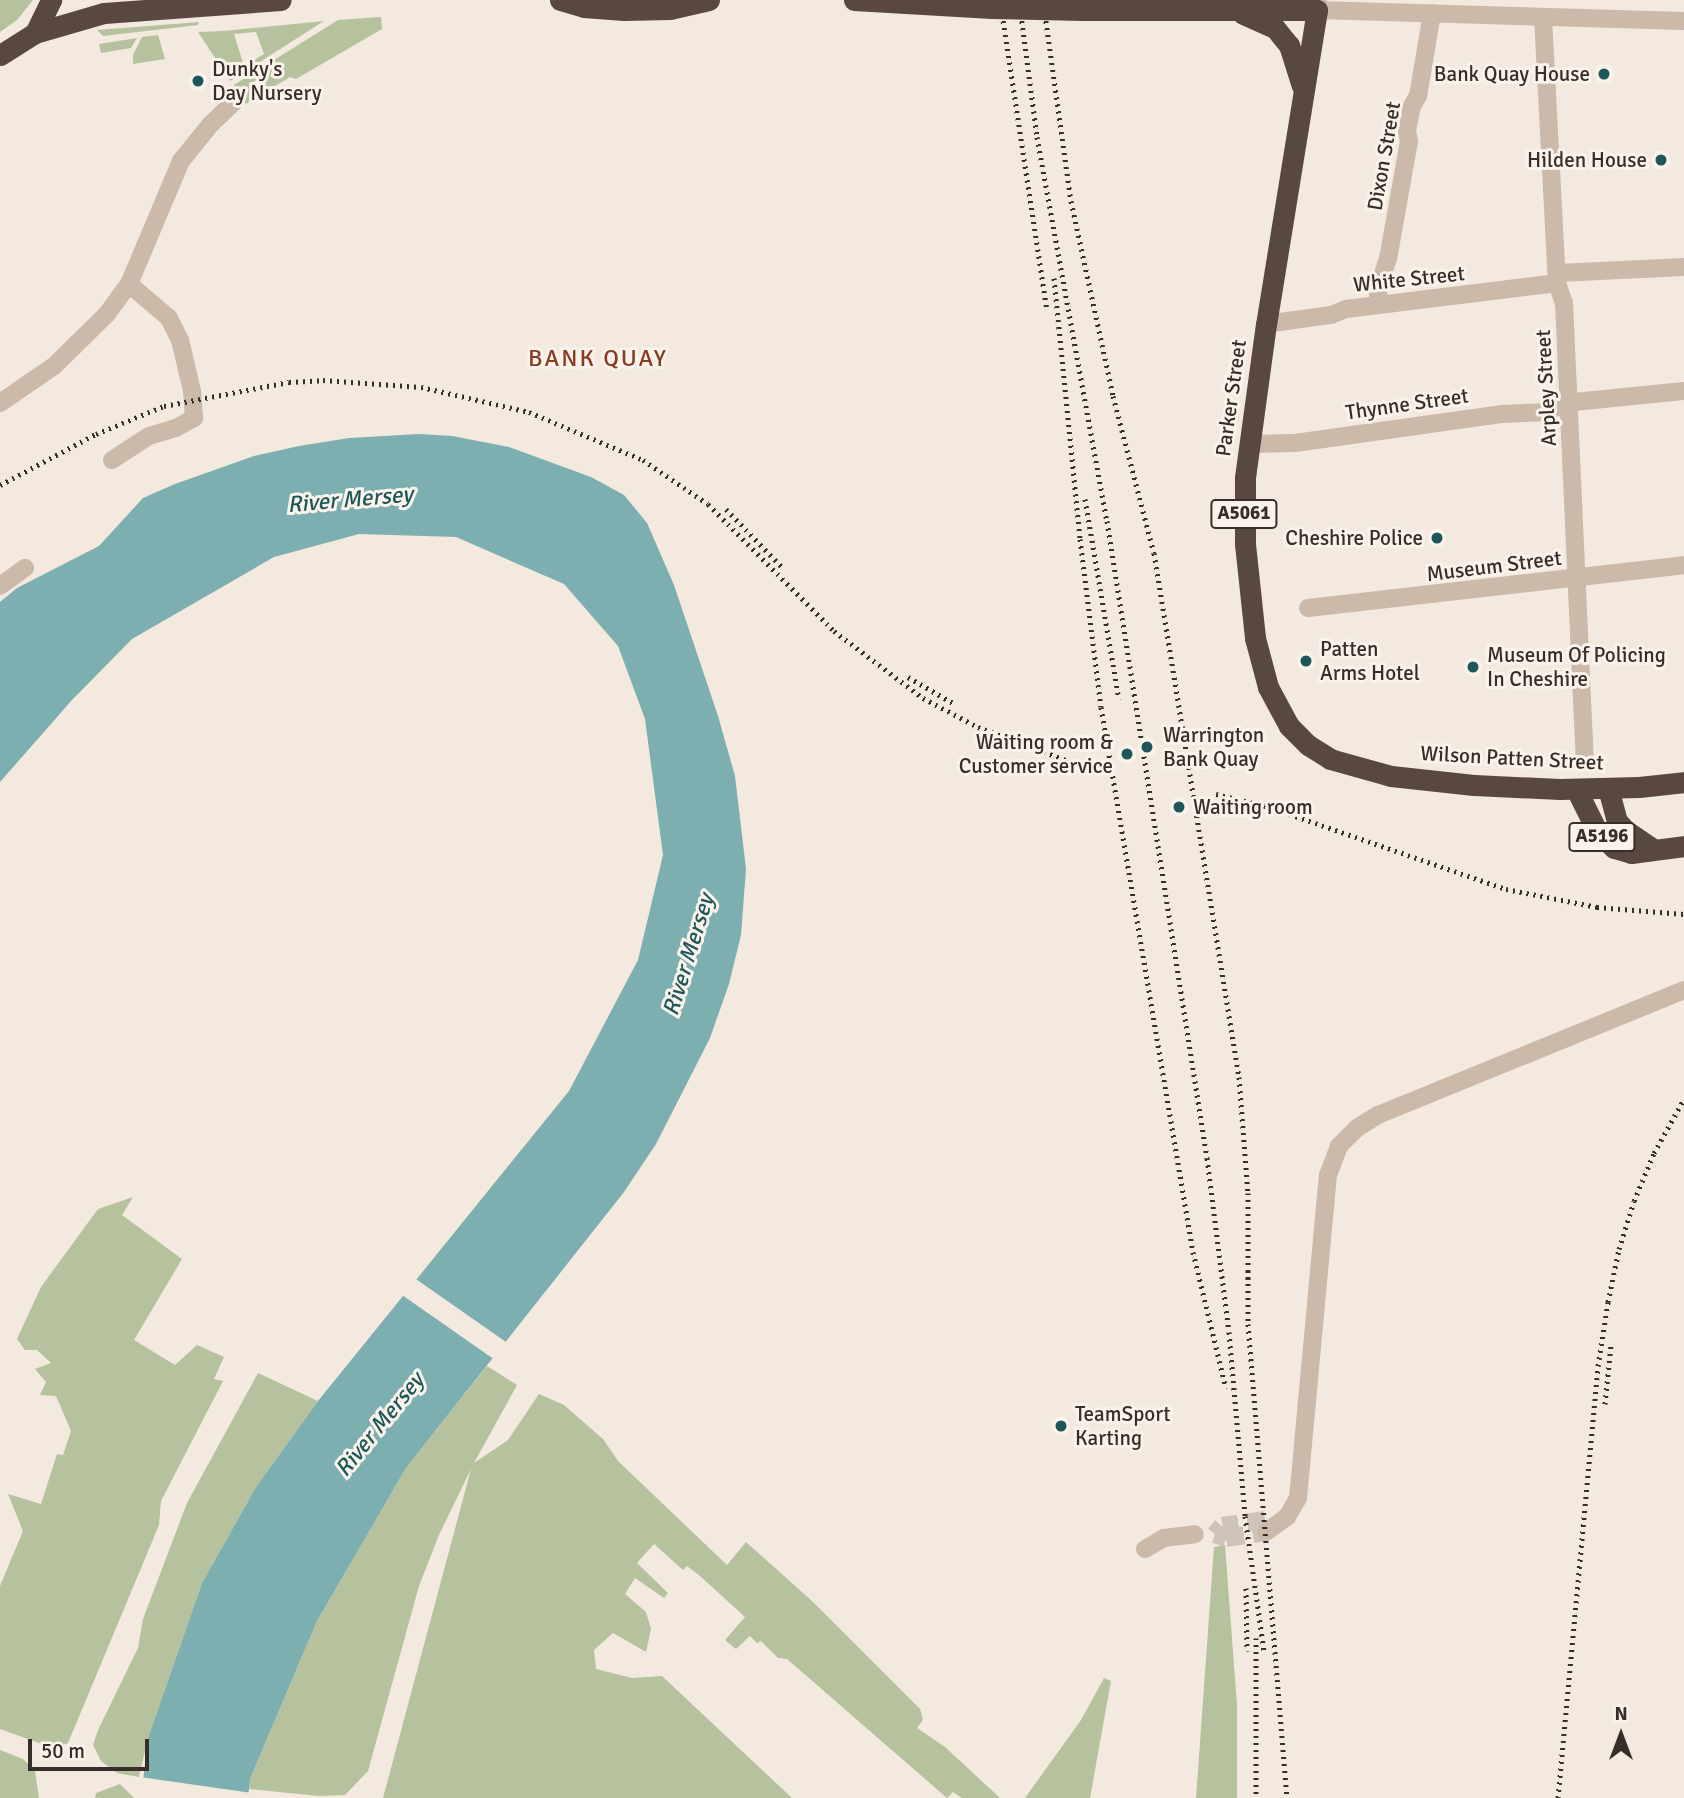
<!DOCTYPE html>
<style>
body{margin:0}
#map{position:relative;width:1684px;height:1798px;overflow:hidden;background:#f3e9de;font-family:Signika,sans-serif}
div>[style]{position:absolute}
[style*='--x']{left:calc(var(--x)*1px);top:calc(var(--y)*1px);width:calc(var(--w)*1px);rotate:calc(var(--a)*1deg)}
.green>*{inset:0;background:#b6c29d}
.water>*{inset:0;background:#7daeb0}
.pier>*{inset:0;background:#f3e9de;transform-origin:0 0}
.minor-tunnel>*{height:18px;margin-top:-9px;transform-origin:0;background:repeating-linear-gradient(90deg,#cec4ba 0 18px,transparent 0 27px)}
.minor>*{height:18px;margin:-9px;padding:0 9px;transform-origin:9px;border-radius:9px;background:#cbb9a9}
.highway>*{height:21px;margin:-10.5px;padding:0 10.5px;transform-origin:10.5px;border-radius:10.5px;background:#594840}
.rail>*{height:5px;margin-top:-2.5px;transform-origin:0;background:repeating-linear-gradient(90deg,#382e29 0 2px,transparent 0 7px)}
.highway-bridge>*{height:21px;margin:-10.5px;padding:0 10.5px;transform-origin:10.5px;border-radius:10.5px;background:#594840}
.dots>*{width:19px;height:19px;translate:-50% -50%;box-sizing:border-box;border:4px solid #faf3eb;border-radius:50%}
span{translate:-50% -50%;white-space:nowrap;text-align:center;line-height:1.15;-webkit-text-stroke:6px #faf3eb;paint-order:stroke}
.shield-label span{padding:2px 5px;background:#faf3eb;border:2px solid;border-radius:5px;-webkit-text-stroke-width:0}
.shield-label{font-size:19px;color:#382e29;font-weight:700}
.poi-label{font-size:21px;color:#382e29}
.left{translate:0 -50%;text-align:left}
.right{translate:-100% -50%;text-align:right}
.street-label{font-size:21px;color:#382e29}
.water-label{font-size:23px;color:#1e575a;font-style:italic}
.quarter-label{font-size:24px;color:#883a22;letter-spacing:2px}
.north{position:absolute;left:1586px;top:1700px;width:70px;height:70px;-webkit-text-stroke:5px #faf3eb;paint-order:stroke;rotate:0deg;font-size:19px;font-weight:700;line-height:28px;text-align:center;color:#382e29}
.north::after{content:'';display:block;margin:auto;width:24px;height:32px;background:#382e29;clip-path:polygon(50% 0,100% 100%,50% 72%,0 100%)}
.scale{position:absolute;left:28px;top:1739px;width:121px;height:32px;box-sizing:border-box;border:4px solid #382e29;border-top:0;padding-left:9px;font-size:21px;line-height:24px;white-space:nowrap;color:#382e29;-webkit-text-stroke:5px #faf3eb;paint-order:stroke}
</style>
<div id="map">
<div class="green">
<i style="clip-path:polygon(0 0,33px 0,17px 20px,0 32px)"></i>
<i style="clip-path:polygon(381px 17px,382px 29px,296px 79px,290px 77px,246px 104px,234px 85px,338px 20px)"></i>
<i style="clip-path:polygon(evenodd,324px 21px,230px 81px,198px 32px,223px 31px,324px 21px,256px 32px,264px 54px,244px 66px,234px 34px,256px 32px)"></i>
<i style="clip-path:polygon(199px 22px,198px 25px,103px 36px,97px 30px)"></i>
<i style="clip-path:polygon(158px 35px,165px 59px,133px 64px,133px 55px,142px 37px)"></i>
<i style="clip-path:polygon(137px 38px,131px 48px,101px 53px,99px 44px)"></i>
<i style="clip-path:polygon(133px 1197px,122px 1215px,182px 1259px,134px 1340px,175px 1365px,197px 1345px,224px 1357px,214px 1379px,223px 1381px,161px 1501px,159px 1525px,68px 1743px,53px 1748px,0 1729px,0 1586px,23px 1531px,8px 1494px,41px 1504px,57px 1454px,63px 1455px,71px 1431px,56px 1396px,40px 1395px,46px 1382px,35px 1369px,51px 1363px,37px 1350px,25px 1350px,17px 1339px,41px 1287px,98px 1209px)"></i>
<i style="clip-path:polygon(487px 1366px,517px 1385px,474px 1463px,508px 1440px,539px 1394px,564px 1405px,603px 1439px,618px 1461px,727px 1565px,746px 1542px,812px 1601px,920px 1709px,923px 1720px,917px 1728px,945px 1747px,1000px 1798px,962px 1798px,953px 1792px,947px 1798px,787px 1659px,778px 1658px,761px 1641px,757px 1643px,750px 1636px,736px 1649px,725px 1640px,745px 1617px,700px 1576px,687px 1566px,683px 1570px,654px 1544px,637px 1563px,668px 1593px,664px 1598px,635px 1578px,625px 1594px,646px 1612px,651px 1629px,646px 1652px,613px 1633px,594px 1650px,596px 1669px,632px 1678px,662px 1676px,792px 1798px,383px 1798px,471px 1469px,439px 1535px,419px 1586px,368px 1771px,345px 1795px,319px 1796px,249px 1789px,250px 1779px,317px 1621px,406px 1468px)"></i>
<i style="clip-path:polygon(258px 1373px,318px 1401px,256px 1487px,202px 1583px,148px 1738px,139px 1777px,117px 1773px,101px 1761px,93px 1745px,98px 1730px,138px 1648px,143px 1619px,187px 1503px)"></i>
<i style="clip-path:polygon(1225px 1545px,1237px 1705px,1237px 1798px,1196px 1798px,1214px 1547px)"></i>
<i style="clip-path:polygon(1104px 1678px,1111px 1681px,1090px 1798px,1025px 1798px,1081px 1720px)"></i>
<i style="clip-path:polygon(0 1750px,23px 1759px,35px 1771px,39px 1798px,0 1798px)"></i>
<i style="clip-path:polygon(120px 1784px,134px 1798px,95px 1798px,96px 1793px)"></i>
</div>
<div class="water">
<i style="clip-path:polygon(419px 434px,452px 436px,509px 447px,591px 477px,624px 495px,647px 523px,674px 585px,718px 716px,735px 776px,746px 869px,741px 935px,729px 984px,710px 1038px,656px 1144px,624px 1192px,406px 1468px,317px 1621px,250px 1779px,248px 1798px,141px 1798px,148px 1738px,202px 1583px,256px 1487px,318px 1401px,569px 1091px,638px 960px,663px 855px,645px 719px,618px 646px,564px 584px,456px 537px,359px 534px,274px 557px,132px 639px,72px 700px,0 782px,0 602px,17px 588px,99px 546px,143px 498px,175px 484px,254px 456px,299px 446px,349px 438px)"></i>
</div>
<div class="pier">
<i style="left:413px;top:1277px;width:117px;height:21px;rotate:35deg"></i>
<i style="clip-path:polygon(140px 1777px,252px 1793px,252px 1798px,137px 1798px)"></i>
</div>
<div class="minor-tunnel">
<i style="--x:1265;--y:1520;--w:43;--a:172.1"></i>
<i style="--x:1222;--y:1526;--w:11;--a:131"></i>
<i style="--x:1215;--y:1534;--w:12;--a:20"></i>
<i style="--x:1226;--y:1538;--w:40;--a:-8.5"></i>
</div>
<div class="minor">
<i style="--x:1318;--y:0;--w:10;--a:96"></i>
<i style="--x:1317;--y:10;--w:367;--a:1.7"></i>
<i style="--x:1543;--y:17;--w:266;--a:87"></i>
<i style="--x:1557;--y:283;--w:21;--a:71"></i>
<i style="--x:1564;--y:303;--w:456;--a:87.4"></i>
<i style="--x:1558;--y:273;--w:126;--a:-2.7"></i>
<i style="--x:1378;--y:305;--w:16;--a:-90"></i>
<i style="--x:1378;--y:289;--w:32;--a:-72"></i>
<i style="--x:1388;--y:259;--w:120;--a:-79.9"></i>
<i style="--x:1409;--y:141;--w:10;--a:-101"></i>
<i style="--x:1407;--y:131;--w:25;--a:-79"></i>
<i style="--x:1412;--y:106;--w:12;--a:-59"></i>
<i style="--x:1418;--y:96;--w:84;--a:-80.4"></i>
<i style="--x:1266;--y:324;--w:66;--a:-7.9"></i>
<i style="--x:1331;--y:315;--w:16;--a:-22"></i>
<i style="--x:1346;--y:309;--w:213;--a:-7"></i>
<i style="--x:0;--y:403;--w:65;--a:-34.4"></i>
<i style="--x:54;--y:366;--w:74;--a:-44.5"></i>
<i style="--x:107;--y:314;--w:37;--a:-54"></i>
<i style="--x:129;--y:284;--w:134;--a:-67.1"></i>
<i style="--x:181;--y:161;--w:46;--a:-51.1"></i>
<i style="--x:210;--y:125;--w:36;--a:-44"></i>
<i style="--x:1249;--y:444;--w:46;--a:-1.2"></i>
<i style="--x:1295;--y:443;--w:208;--a:-8"></i>
<i style="--x:1501;--y:414;--w:47;--a:-2.4"></i>
<i style="--x:1548;--y:412;--w:18;--a:-29"></i>
<i style="--x:1564;--y:403;--w:121;--a:-5.7"></i>
<i style="--x:112;--y:460;--w:44;--a:-33"></i>
<i style="--x:149;--y:436;--w:28;--a:-17"></i>
<i style="--x:176;--y:428;--w:21;--a:-29"></i>
<i style="--x:194;--y:418;--w:27;--a:-94"></i>
<i style="--x:192;--y:391;--w:52;--a:-103.2"></i>
<i style="--x:180;--y:340;--w:25;--a:-117"></i>
<i style="--x:169;--y:318;--w:52;--a:-139.6"></i>
<i style="--x:0;--y:586;--w:31;--a:-36"></i>
<i style="--x:1308;--y:608;--w:378;--a:-6.5"></i>
<i style="--x:1266;--y:1532;--w:26;--a:-36"></i>
<i style="--x:1287;--y:1517;--w:22;--a:-60"></i>
<i style="--x:1298;--y:1498;--w:324;--a:-84.7"></i>
<i style="--x:1328;--y:1175;--w:31;--a:-69"></i>
<i style="--x:1339;--y:1146;--w:25;--a:-45"></i>
<i style="--x:1357;--y:1128;--w:25;--a:-32"></i>
<i style="--x:1378;--y:1115;--w:331;--a:-22.2"></i>
<i style="--x:1145;--y:1549;--w:22;--a:-30"></i>
<i style="--x:1164;--y:1538;--w:31;--a:-7"></i>
</div>
<div class="highway">
<i style="--x:560;--y:0;--w:25;--a:16"></i>
<i style="--x:584;--y:7;--w:40;--a:4.3"></i>
<i style="--x:624;--y:10;--w:46;--a:-1.2"></i>
<i style="--x:670;--y:9;--w:40;--a:-13"></i>
<i style="--x:854;--y:0;--w:138;--a:3.3"></i>
<i style="--x:1082;--y:10;--w:235;--a:0"></i>
<i style="--x:1317;--y:10;--w:318;--a:99.2"></i>
<i style="--x:1266;--y:324;--w:154;--a:97.8"></i>
<i style="--x:1245;--y:477;--w:67;--a:90"></i>
<i style="--x:1245;--y:544;--w:95;--a:83.9"></i>
<i style="--x:1255;--y:638;--w:51;--a:75.1"></i>
<i style="--x:1268;--y:687;--w:44;--a:61.7"></i>
<i style="--x:1289;--y:726;--w:27;--a:45"></i>
<i style="--x:1308;--y:745;--w:26;--a:32"></i>
<i style="--x:1330;--y:759;--w:63;--a:15.6"></i>
<i style="--x:1391;--y:776;--w:83;--a:6.2"></i>
<i style="--x:1474;--y:785;--w:86;--a:2.7"></i>
<i style="--x:1560;--y:789;--w:79;--a:-1.5"></i>
<i style="--x:1639;--y:787;--w:45;--a:-6.3"></i>
<i style="--x:1243;--y:14;--w:35;--a:24"></i>
<i style="--x:1275;--y:28;--w:22;--a:51"></i>
<i style="--x:1289;--y:45;--w:43;--a:72.4"></i>
<i style="--x:35;--y:33;--w:72;--a:-16.2"></i>
<i style="--x:104;--y:13;--w:177;--a:-4.2"></i>
<i style="--x:0;--y:55;--w:41;--a:-32.2"></i>
<i style="--x:35;--y:33;--w:37;--a:-64"></i>
<i style="--x:1608;--y:788;--w:34;--a:75"></i>
<i style="--x:1617;--y:821;--w:12;--a:48"></i>
<i style="--x:1625;--y:830;--w:32;--a:34"></i>
<i style="--x:1576;--y:789;--w:47;--a:63.4"></i>
<i style="--x:1597;--y:831;--w:24;--a:45"></i>
<i style="--x:1614;--y:848;--w:18;--a:16"></i>
<i style="--x:1631;--y:853;--w:53;--a:-7.5"></i>
</div>
<div class="rail">
<i style="--x:1000;--y:0;--w:314;--a:81.4"></i>
<i style="--x:1019;--y:0;--w:138;--a:82.5"></i>
<i style="--x:1037;--y:137;--w:390;--a:79.7"></i>
<i style="--x:1107;--y:521;--w:645;--a:81.08"></i>
<i style="--x:1207;--y:1158;--w:175;--a:82.8"></i>
<i style="--x:1229;--y:1332;--w:185;--a:85"></i>
<i style="--x:1245;--y:1516;--w:137;--a:82"></i>
<i style="--x:1043;--y:0;--w:203;--a:82.1"></i>
<i style="--x:1071;--y:201;--w:199;--a:77.8"></i>
<i style="--x:1113;--y:396;--w:162;--a:75.4"></i>
<i style="--x:1154;--y:553;--w:531;--a:80.79"></i>
<i style="--x:1239;--y:1077;--w:116;--a:85.6"></i>
<i style="--x:1248;--y:1193;--w:131;--a:90"></i>
<i style="--x:1248;--y:1324;--w:476;--a:85.3"></i>
<i style="--x:1054;--y:278;--w:262;--a:84.3"></i>
<i style="--x:1080;--y:539;--w:169;--a:82.9"></i>
<i style="--x:1101;--y:707;--w:553;--a:80.42"></i>
<i style="--x:1193;--y:1252;--w:140;--a:76.4"></i>
<i style="--x:0;--y:485;--w:109;--a:-28"></i>
<i style="--x:96;--y:434;--w:74;--a:-22.4"></i>
<i style="--x:164;--y:406;--w:127;--a:-10.9"></i>
<i style="--x:289;--y:382;--w:34;--a:-3"></i>
<i style="--x:323;--y:380;--w:98;--a:4.1"></i>
<i style="--x:421;--y:387;--w:111;--a:13"></i>
<i style="--x:529;--y:412;--w:124;--a:22.8"></i>
<i style="--x:643;--y:460;--w:78;--a:34.1"></i>
<i style="--x:708;--y:504;--w:179;--a:45.2"></i>
<i style="--x:834;--y:631;--w:111;--a:37"></i>
<i style="--x:923;--y:698;--w:62;--a:27.8"></i>
<i style="--x:978;--y:727;--w:108;--a:20.6"></i>
<i style="--x:1085;--y:499;--w:203;--a:80.4"></i>
<i style="--x:726;--y:509;--w:83;--a:46"></i>
<i style="--x:908;--y:677;--w:52;--a:30"></i>
<i style="--x:1216;--y:794;--w:55;--a:13.8"></i>
<i style="--x:1269;--y:807;--w:251;--a:19.1"></i>
<i style="--x:1506;--y:889;--w:93;--a:11.2"></i>
<i style="--x:1597;--y:907;--w:87;--a:4.6"></i>
<i style="--x:1605;--y:1404;--w:59;--a:-84.2"></i>
<i style="--x:1246;--y:1588;--w:63;--a:89.1"></i>
<i style="--x:1256;--y:1638;--w:160;--a:90"></i>
<i style="--x:1558;--y:1798;--w:434;--a:-84.7"></i>
<i style="--x:1598;--y:1366;--w:65;--a:-81.1"></i>
<i style="--x:1608;--y:1302;--w:54;--a:-78.3"></i>
<i style="--x:1619;--y:1249;--w:50;--a:-72.6"></i>
<i style="--x:1634;--y:1201;--w:52;--a:-67.4"></i>
<i style="--x:1654;--y:1153;--w:62;--a:-60.9"></i>
</div>
<div class="highway-bridge">
<i style="--x:992;--y:8;--w:90;--a:1.3"></i>
</div>
<div class="dots">
<i style="left:1604px;top:74px;background:#1e575a"></i>
<i style="left:198px;top:81px;background:#1e575a"></i>
<i style="left:1661px;top:160px;background:#1e575a"></i>
<i style="left:1437px;top:538px;background:#1e575a"></i>
<i style="left:1306px;top:661px;background:#1e575a"></i>
<i style="left:1473px;top:667px;background:#1e575a"></i>
<i style="left:1147px;top:747px;background:#1e575a"></i>
<i style="left:1127px;top:754px;background:#1e575a"></i>
<i style="left:1179px;top:807px;background:#1e575a"></i>
<i style="left:1061px;top:1426px;background:#1e575a"></i>
</div>
<div class="shield-label">
<span style="left:1244px;top:514px">A5061</span>
<span style="left:1602px;top:837px">A5196</span>
</div>
<div class="poi-label">
<span class="left" style="left:212px;top:81px">Dunky's<br>Day Nursery</span>
<span class="right" style="left:1590px;top:74px">Bank Quay House</span>
<span class="right" style="left:1647px;top:160px">Hilden House</span>
<span class="right" style="left:1423px;top:538px">Cheshire Police</span>
<span class="left" style="left:1320px;top:661px">Patten<br>Arms Hotel</span>
<span class="left" style="left:1487px;top:667px">Museum Of Policing<br>In Cheshire</span>
<span class="left" style="left:1163px;top:747px">Warrington<br>Bank Quay</span>
<span class="right" style="left:1113px;top:754px">Waiting room &amp;<br>Customer service</span>
<span class="left" style="left:1193px;top:807px">Waiting room</span>
<span class="left" style="left:1075px;top:1426px">TeamSport<br>Karting</span>
</div>
<div class="street-label">
<span style="left:1384px;top:156px;rotate:-80deg">Dixon Street</span>
<span style="left:1409px;top:279px;rotate:-6deg">White Street</span>
<span style="left:1546px;top:388px;rotate:-93deg">Arpley Street</span>
<span style="left:1231px;top:398px;rotate:-82deg">Parker Street</span>
<span style="left:1407px;top:404px;rotate:-8deg">Thynne Street</span>
<span style="left:1494px;top:566px;rotate:-7deg">Museum Street</span>
<span style="left:1512px;top:758px;rotate:3deg">Wilson Patten Street</span>
</div>
<div class="water-label">
<span style="left:350px;top:500px;rotate:-5deg">River Mersey</span>
<span style="left:689px;top:955px;rotate:-73deg">River Mersey</span>
<span style="left:380px;top:1425px;rotate:-51deg">River Mersey</span>
</div>
<div class="quarter-label">
<span style="left:598px;top:359px">BANK QUAY</span>
</div>
<div class="north">N</div>
<div class="scale">50 m</div>
</div>
